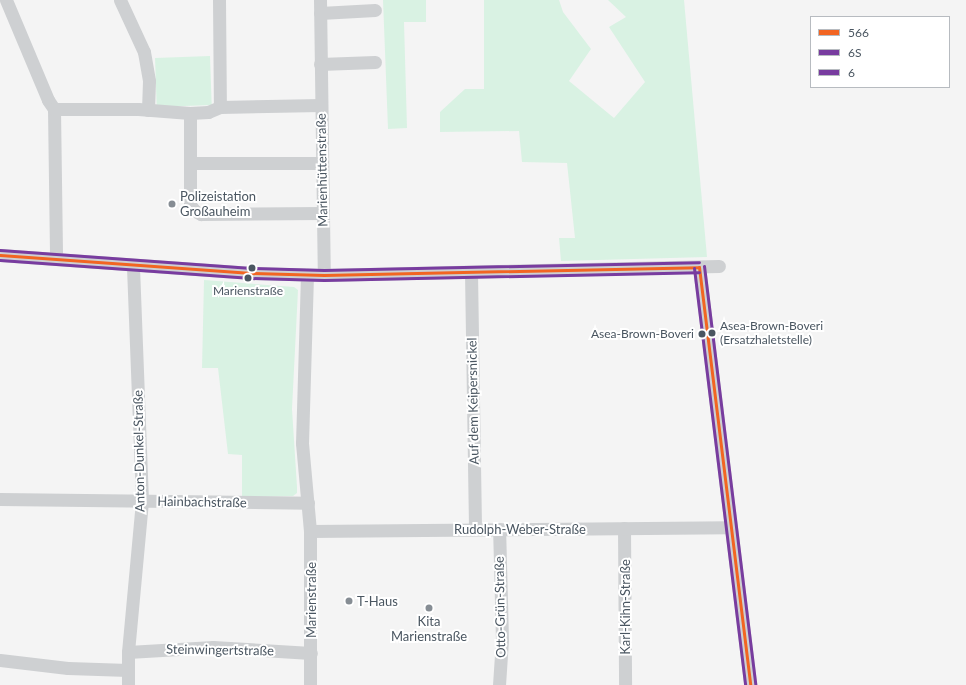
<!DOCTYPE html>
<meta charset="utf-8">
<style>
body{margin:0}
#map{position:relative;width:966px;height:685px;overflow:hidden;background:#f4f4f4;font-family:Lato,sans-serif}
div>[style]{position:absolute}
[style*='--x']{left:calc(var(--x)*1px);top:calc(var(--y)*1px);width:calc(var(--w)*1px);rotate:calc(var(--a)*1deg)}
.green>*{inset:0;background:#d9f2e3;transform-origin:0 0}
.minor>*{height:13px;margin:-6.5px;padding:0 6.5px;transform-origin:6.5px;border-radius:6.5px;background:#ced0d2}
.bus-1>*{height:3px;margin:-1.5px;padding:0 1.5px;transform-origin:1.5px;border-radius:1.5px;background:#f26522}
.bus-2>*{height:3px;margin:-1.5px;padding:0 1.5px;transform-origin:1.5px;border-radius:1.5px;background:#783c9f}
.bus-3>*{height:3px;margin:-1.5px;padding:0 1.5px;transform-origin:1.5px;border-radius:1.5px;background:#783c9f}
.dots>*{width:11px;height:11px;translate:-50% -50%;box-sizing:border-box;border:2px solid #fff;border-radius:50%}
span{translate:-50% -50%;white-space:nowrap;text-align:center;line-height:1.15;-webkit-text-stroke:4px #fff;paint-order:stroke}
.bus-label{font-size:12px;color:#4a5661}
.left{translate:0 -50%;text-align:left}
.right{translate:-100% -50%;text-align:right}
.street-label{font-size:13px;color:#4a5661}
.poi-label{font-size:13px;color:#4a5661}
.legend{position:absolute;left:810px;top:16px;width:140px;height:72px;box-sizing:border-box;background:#fff;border:1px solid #b7bbc0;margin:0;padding:5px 7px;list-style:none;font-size:12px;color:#4a5661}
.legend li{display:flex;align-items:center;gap:8px;height:20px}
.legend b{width:20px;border:1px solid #b7bbc0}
</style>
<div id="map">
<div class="green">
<i style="clip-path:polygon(383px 0,426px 0,426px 22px,404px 22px,407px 128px,388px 129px)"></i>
<i style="clip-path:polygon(484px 0,559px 0,563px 12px,591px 49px,569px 81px,614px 118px,645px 82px,609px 27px,626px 17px,608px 0,684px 0,707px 257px,561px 261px,559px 238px,575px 238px,567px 163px,522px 162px,519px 131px,440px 132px,440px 112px,465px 89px,484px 89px)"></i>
<i style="left:210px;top:56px;width:49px;height:55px;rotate:88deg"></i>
<i style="clip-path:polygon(204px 280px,294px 287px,298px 290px,292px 409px,297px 487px,297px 493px,293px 496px,242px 497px,242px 455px,228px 454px,218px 368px,202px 368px)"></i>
</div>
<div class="minor">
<i style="--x:6;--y:0;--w:108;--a:67.2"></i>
<i style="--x:48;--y:100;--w:11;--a:56"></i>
<i style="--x:54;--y:109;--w:150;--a:89.2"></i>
<i style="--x:120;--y:0;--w:57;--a:65.2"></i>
<i style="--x:144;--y:52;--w:29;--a:80"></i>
<i style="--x:149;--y:81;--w:29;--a:92"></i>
<i style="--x:219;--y:0;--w:107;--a:89.5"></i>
<i style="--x:320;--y:0;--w:275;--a:89.2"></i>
<i style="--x:320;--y:13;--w:55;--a:-3.1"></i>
<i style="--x:320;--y:64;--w:55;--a:-2.1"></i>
<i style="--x:54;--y:109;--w:84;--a:0"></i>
<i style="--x:138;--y:109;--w:52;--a:4.4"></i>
<i style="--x:190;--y:113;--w:18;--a:-3"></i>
<i style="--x:208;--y:112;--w:13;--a:-23"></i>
<i style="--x:220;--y:107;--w:101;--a:-1.1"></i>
<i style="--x:190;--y:113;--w:92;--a:90"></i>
<i style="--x:190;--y:205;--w:8;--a:50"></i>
<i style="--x:195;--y:211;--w:7;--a:27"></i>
<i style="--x:201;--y:214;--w:122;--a:-0.5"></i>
<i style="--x:192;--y:163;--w:130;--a:0"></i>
<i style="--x:0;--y:255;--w:252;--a:4.1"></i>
<i style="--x:251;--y:273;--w:73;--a:1.6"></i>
<i style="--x:324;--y:275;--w:395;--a:-1.3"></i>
<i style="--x:699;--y:267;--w:421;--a:83"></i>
<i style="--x:471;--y:272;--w:257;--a:89.1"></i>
<i style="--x:307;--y:275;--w:168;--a:91.7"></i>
<i style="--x:302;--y:443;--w:88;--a:84.8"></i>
<i style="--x:310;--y:531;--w:154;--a:90"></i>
<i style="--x:0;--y:499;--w:308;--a:0.7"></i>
<i style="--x:624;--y:528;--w:157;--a:89.6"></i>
<i style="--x:310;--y:531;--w:419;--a:-0.5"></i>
<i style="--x:128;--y:652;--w:85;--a:-3.4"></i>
<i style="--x:213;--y:647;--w:98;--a:3.5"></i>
<i style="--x:0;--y:660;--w:68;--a:6.7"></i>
<i style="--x:68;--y:668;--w:60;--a:1.9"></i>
<i style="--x:128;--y:685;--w:33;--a:-90"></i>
<i style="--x:128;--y:652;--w:152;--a:-84.7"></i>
<i style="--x:142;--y:501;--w:236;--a:-92.2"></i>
<i style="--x:499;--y:685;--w:45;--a:-86.2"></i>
<i style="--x:502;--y:640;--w:111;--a:-91.5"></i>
</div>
<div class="bus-1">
<i style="--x:0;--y:255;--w:252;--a:4.1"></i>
<i style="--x:251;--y:273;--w:73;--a:1.6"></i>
<i style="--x:324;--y:275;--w:375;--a:-1.2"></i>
<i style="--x:699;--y:267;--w:421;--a:83"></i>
</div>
<div class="bus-2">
<i style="--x:0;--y:260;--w:252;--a:4.1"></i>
<i style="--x:251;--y:278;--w:73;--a:1.6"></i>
<i style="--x:324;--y:280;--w:375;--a:-1.2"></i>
<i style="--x:694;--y:268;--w:420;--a:83"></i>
</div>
<div class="bus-3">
<i style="--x:0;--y:250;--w:252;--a:4.1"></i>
<i style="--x:251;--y:268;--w:73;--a:1.6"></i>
<i style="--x:324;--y:270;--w:375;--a:-1.2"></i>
<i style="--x:704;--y:266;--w:421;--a:83"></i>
</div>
<div class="dots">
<i style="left:172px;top:204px;background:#868d94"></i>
<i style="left:252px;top:268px;background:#4a5661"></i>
<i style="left:248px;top:278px;background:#4a5661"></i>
<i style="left:712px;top:333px;background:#4a5661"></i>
<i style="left:702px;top:334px;background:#4a5661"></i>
<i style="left:349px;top:601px;background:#868d94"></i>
<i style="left:429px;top:608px;background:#868d94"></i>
</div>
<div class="bus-label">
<span style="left:248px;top:291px">Marienstraße</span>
<span class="left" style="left:720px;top:333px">Asea-Brown-Boveri<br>(Ersatzhaletstelle)</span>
<span class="right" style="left:694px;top:334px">Asea-Brown-Boveri</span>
</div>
<div class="street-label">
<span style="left:322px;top:170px;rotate:-91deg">Marienhüttenstraße</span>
<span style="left:473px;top:401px;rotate:-91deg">Auf dem Keipersnickel</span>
<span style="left:139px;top:451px;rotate:-91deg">Anton-Dunkel-Straße</span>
<span style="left:202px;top:502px;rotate:1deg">Hainbachstraße</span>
<span style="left:520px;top:529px">Rudolph-Weber-Straße</span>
<span style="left:311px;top:600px;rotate:-90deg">Marienstraße</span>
<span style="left:500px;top:607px;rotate:-91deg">Otto-Grün-Straße</span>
<span style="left:625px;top:607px;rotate:-90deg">Karl-Kihn-Straße</span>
<span style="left:220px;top:650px;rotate:1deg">Steinwingertstraße</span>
</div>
<div class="poi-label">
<span class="left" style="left:180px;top:204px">Polizeistation<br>Großauheim</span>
<span class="left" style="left:357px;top:601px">T-Haus</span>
<span style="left:429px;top:629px">Kita<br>Marienstraße</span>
</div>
<ul class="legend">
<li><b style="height:5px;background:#f26522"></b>566</li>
<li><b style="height:5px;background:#783c9f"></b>6S</li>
<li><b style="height:5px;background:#783c9f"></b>6</li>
</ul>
</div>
